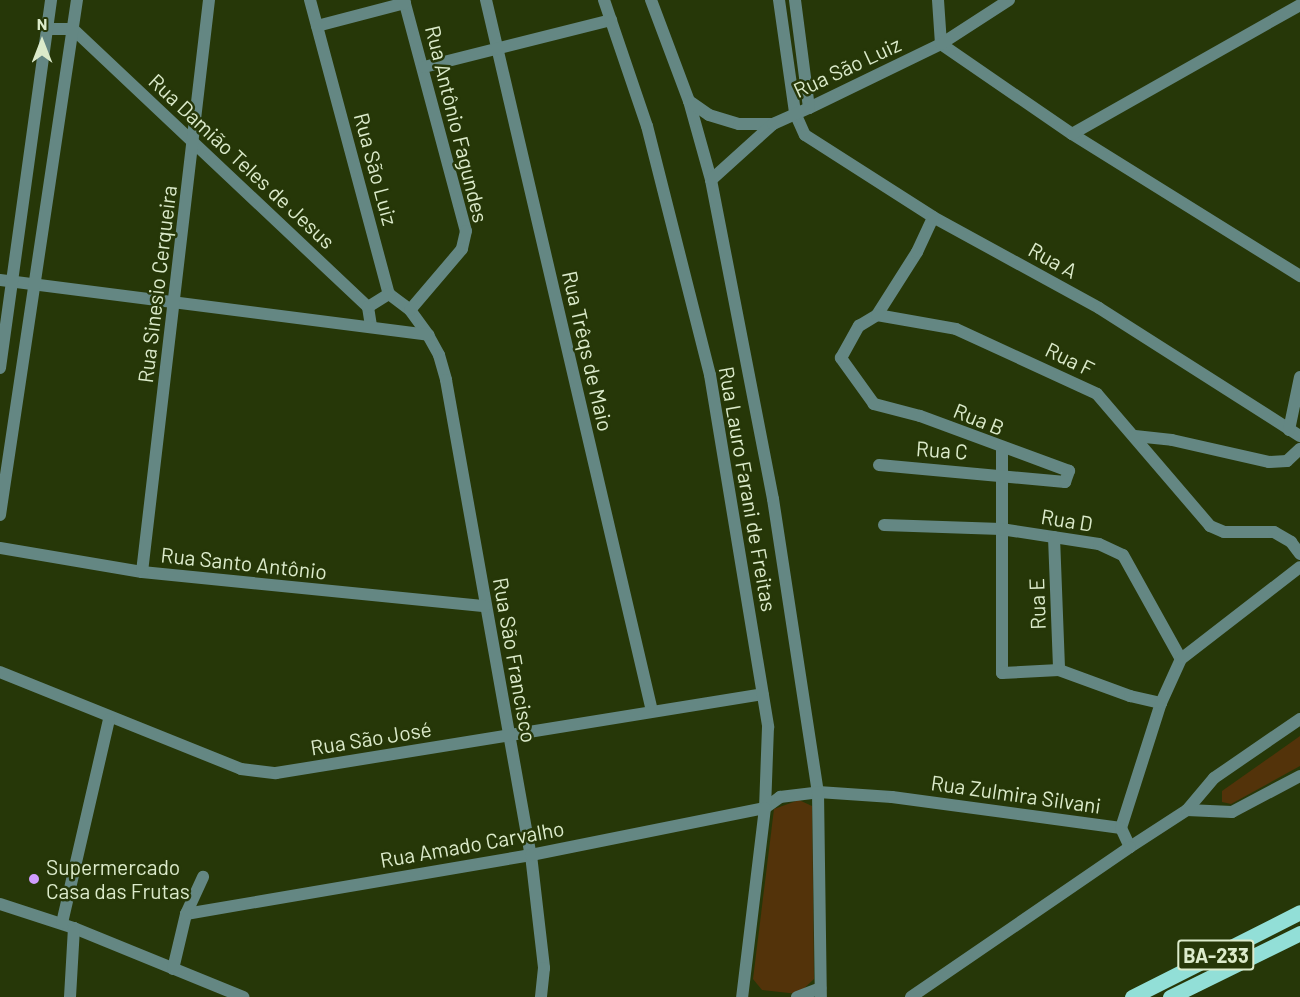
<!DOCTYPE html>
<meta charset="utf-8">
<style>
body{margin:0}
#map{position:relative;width:1300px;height:997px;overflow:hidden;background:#263708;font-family:Barlow,sans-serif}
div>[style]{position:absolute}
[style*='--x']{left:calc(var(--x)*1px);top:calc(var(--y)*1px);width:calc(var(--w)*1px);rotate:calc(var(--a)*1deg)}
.green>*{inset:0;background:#53330a}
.minor>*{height:12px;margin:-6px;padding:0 6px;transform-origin:6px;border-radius:6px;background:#648783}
.tertiary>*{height:12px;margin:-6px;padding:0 6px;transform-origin:6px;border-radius:6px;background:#648783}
.primary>*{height:15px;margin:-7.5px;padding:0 7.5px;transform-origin:7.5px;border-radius:7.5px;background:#92dfd7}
.dots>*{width:16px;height:16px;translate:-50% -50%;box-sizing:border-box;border:3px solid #263708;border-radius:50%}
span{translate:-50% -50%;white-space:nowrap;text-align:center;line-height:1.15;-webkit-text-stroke:5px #263708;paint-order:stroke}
.shield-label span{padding:2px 4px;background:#263708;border:2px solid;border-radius:4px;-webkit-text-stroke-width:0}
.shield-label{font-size:20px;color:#dcebcb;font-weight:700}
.street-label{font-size:21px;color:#dcebcb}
.poi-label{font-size:21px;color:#dcebcb}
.left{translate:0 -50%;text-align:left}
.north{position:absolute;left:12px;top:12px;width:60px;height:60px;-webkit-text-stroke:4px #263708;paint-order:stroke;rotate:0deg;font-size:16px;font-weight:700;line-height:24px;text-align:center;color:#dcebcb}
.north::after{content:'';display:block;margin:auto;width:21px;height:27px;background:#dcebcb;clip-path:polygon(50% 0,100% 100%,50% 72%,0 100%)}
</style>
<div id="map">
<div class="green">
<i style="clip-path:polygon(1300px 736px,1300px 766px,1231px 804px,1222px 802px,1222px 791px)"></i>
<i style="clip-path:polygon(799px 800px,812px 806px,814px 979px,798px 994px,762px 990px,753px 979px,774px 809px)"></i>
</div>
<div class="minor">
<i style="--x:310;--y:0;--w:304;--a:75"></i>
<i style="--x:389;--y:294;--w:26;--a:37"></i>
<i style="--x:410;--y:310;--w:31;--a:54"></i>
<i style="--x:428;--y:335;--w:23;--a:61"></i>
<i style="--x:439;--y:355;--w:26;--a:74"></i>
<i style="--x:446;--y:380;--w:483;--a:79.9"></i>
<i style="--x:531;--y:855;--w:114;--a:83.4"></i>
<i style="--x:544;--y:968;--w:29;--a:96"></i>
<i style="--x:404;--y:0;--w:239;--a:75"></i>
<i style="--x:466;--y:231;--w:18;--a:103"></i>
<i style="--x:462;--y:249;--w:80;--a:130.4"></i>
<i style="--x:486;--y:0;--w:730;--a:76.86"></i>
<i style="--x:938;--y:0;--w:44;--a:86.1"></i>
<i style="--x:941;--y:44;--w:159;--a:34.5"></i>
<i style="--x:1072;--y:134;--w:269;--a:31.9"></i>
<i style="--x:317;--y:26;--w:91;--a:-14.6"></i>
<i style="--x:47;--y:29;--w:26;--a:0"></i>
<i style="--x:73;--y:29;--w:405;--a:43.3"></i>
<i style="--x:368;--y:307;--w:20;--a:81"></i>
<i style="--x:424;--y:67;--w:193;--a:-14.1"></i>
<i style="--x:809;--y:108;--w:147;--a:-25.9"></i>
<i style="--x:941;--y:44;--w:81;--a:-32.9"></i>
<i style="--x:795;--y:113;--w:24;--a:66"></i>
<i style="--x:805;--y:135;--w:152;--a:32.6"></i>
<i style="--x:933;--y:217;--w:189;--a:28.7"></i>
<i style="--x:1099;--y:308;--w:238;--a:32.5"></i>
<i style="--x:1072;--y:134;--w:262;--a:-29.5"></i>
<i style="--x:0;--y:280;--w:432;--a:7.3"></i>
<i style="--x:368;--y:307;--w:25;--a:-32"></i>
<i style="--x:877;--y:315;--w:75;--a:-57.6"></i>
<i style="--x:917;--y:252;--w:38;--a:-65"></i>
<i style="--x:1289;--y:430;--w:54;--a:-78.3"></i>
<i style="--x:1135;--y:436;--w:37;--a:6"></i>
<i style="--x:1172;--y:440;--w:99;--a:12.8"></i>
<i style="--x:1269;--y:462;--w:18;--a:-3"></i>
<i style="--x:1287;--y:461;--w:18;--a:-43"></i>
<i style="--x:1002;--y:449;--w:224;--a:90"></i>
<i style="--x:1002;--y:673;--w:57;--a:-3"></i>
<i style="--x:1059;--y:670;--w:76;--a:20.1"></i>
<i style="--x:1130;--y:696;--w:32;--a:13"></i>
<i style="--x:879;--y:465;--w:187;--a:5.2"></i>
<i style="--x:1065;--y:482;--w:12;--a:-70"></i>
<i style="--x:1069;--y:471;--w:159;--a:-159.7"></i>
<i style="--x:920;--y:416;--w:48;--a:-165.4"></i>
<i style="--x:874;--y:404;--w:57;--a:-125.7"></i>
<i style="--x:841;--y:358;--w:37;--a:-61"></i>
<i style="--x:859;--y:326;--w:21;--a:-31"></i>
<i style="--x:877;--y:315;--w:80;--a:10"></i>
<i style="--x:956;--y:329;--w:155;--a:24.7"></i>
<i style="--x:1097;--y:394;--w:174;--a:49.4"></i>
<i style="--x:1210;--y:526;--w:15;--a:23"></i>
<i style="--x:1224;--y:532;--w:50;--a:0"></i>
<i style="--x:1274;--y:532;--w:20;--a:30"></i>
<i style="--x:1291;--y:542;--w:15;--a:53"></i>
<i style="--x:884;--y:525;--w:117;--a:2"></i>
<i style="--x:1001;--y:529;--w:99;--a:8.7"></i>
<i style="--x:1099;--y:544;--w:26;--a:25"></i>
<i style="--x:1123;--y:555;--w:119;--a:60.9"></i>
<i style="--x:1054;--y:537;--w:133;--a:87.8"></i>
<i style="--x:0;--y:548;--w:144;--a:9.6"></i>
<i style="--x:142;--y:572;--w:345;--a:5.7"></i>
<i style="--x:142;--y:572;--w:576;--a:-83.32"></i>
<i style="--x:0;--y:672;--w:260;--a:21.9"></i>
<i style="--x:241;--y:769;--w:35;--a:7"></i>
<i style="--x:276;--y:773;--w:493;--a:-9.2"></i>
<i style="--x:1187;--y:810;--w:45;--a:2.5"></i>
<i style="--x:1232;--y:812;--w:77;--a:-27.9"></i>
<i style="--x:1121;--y:828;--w:131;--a:-72.3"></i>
<i style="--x:1161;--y:703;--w:48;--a:-65.6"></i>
<i style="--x:1181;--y:659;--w:150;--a:-37.7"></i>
<i style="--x:0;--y:904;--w:78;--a:18"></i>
<i style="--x:74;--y:928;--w:183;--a:22.2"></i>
<i style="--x:186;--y:914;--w:350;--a:-9.7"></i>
<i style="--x:531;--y:855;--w:239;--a:-11.4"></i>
<i style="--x:765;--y:808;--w:19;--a:-36"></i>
<i style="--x:780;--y:797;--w:38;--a:-7"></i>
<i style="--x:818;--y:792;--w:74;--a:3.9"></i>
<i style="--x:892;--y:797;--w:231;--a:7.7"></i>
<i style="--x:1121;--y:828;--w:21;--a:65"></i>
<i style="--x:1130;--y:847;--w:68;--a:-33"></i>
<i style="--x:1187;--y:810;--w:42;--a:-49.8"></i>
<i style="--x:1214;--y:778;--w:104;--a:-34.5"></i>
<i style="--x:62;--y:923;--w:209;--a:-77"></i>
<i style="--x:173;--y:969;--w:57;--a:-76.7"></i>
<i style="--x:186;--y:914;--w:41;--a:-65.3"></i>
<i style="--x:70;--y:997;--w:69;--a:-86.7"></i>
<i style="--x:797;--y:997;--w:25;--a:-21"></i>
<i style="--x:911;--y:997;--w:265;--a:-34.4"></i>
</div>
<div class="tertiary">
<i style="--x:604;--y:0;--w:133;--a:71.2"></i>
<i style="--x:647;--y:126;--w:257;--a:75.8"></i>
<i style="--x:710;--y:375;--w:357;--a:80.6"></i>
<i style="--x:768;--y:727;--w:81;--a:92.1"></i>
<i style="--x:765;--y:808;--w:190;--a:96.9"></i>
<i style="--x:651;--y:0;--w:108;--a:69.4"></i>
<i style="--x:689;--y:101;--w:82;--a:74.4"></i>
<i style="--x:711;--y:180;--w:325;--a:79"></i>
<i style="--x:773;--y:499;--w:296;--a:81.3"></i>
<i style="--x:818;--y:792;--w:205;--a:89.2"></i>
<i style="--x:779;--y:0;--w:114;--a:81.9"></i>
<i style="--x:689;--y:101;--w:24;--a:35"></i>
<i style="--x:709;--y:115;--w:31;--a:17"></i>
<i style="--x:739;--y:124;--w:34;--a:0"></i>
<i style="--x:711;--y:180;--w:84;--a:-42.1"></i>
<i style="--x:773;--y:124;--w:39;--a:-24"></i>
<i style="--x:809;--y:108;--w:109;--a:-97.4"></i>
<i style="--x:0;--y:368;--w:372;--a:-82.1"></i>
<i style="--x:0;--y:515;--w:521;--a:-81.5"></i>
</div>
<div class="primary">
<i style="--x:1132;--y:997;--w:188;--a:-26.8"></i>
<i style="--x:1170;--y:997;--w:145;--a:-26.2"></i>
</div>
<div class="dots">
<i style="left:34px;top:879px;background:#d09dfe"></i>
</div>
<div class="shield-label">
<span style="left:1216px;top:955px">BA-233</span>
</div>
<div class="street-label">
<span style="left:847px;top:67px;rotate:-25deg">Rua São Luiz</span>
<span style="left:457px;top:124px;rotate:76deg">Rua Antônio Fagundes</span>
<span style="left:242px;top:161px;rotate:43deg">Rua Damião Teles de Jesus</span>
<span style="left:376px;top:169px;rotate:75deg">Rua São Luiz</span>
<span style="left:1053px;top:260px;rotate:29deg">Rua A</span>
<span style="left:157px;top:284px;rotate:-83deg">Rua Sinesio Cerqueira</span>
<span style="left:588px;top:351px;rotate:77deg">Rua Trêqs de Maio</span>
<span style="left:1070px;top:359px;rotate:26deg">Rua F</span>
<span style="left:979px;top:419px;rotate:22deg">Rua B</span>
<span style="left:942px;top:450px;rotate:4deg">Rua C</span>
<span style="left:748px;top:489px;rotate:80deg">Rua Lauro Farani de Freitas</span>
<span style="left:1067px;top:520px;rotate:9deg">Rua D</span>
<span style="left:244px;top:563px;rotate:6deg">Rua Santo Antônio</span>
<span style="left:1037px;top:604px;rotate:-92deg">Rua E</span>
<span style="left:515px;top:660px;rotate:80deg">Rua São Francisco</span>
<span style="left:371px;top:738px;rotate:-9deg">Rua São José</span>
<span style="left:1016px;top:794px;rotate:8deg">Rua Zulmira Silvani</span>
<span style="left:472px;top:844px;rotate:-10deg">Rua Amado Carvalho</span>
</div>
<div class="poi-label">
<span class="left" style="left:46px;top:879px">Supermercado<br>Casa das Frutas</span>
</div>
<div class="north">N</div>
</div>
